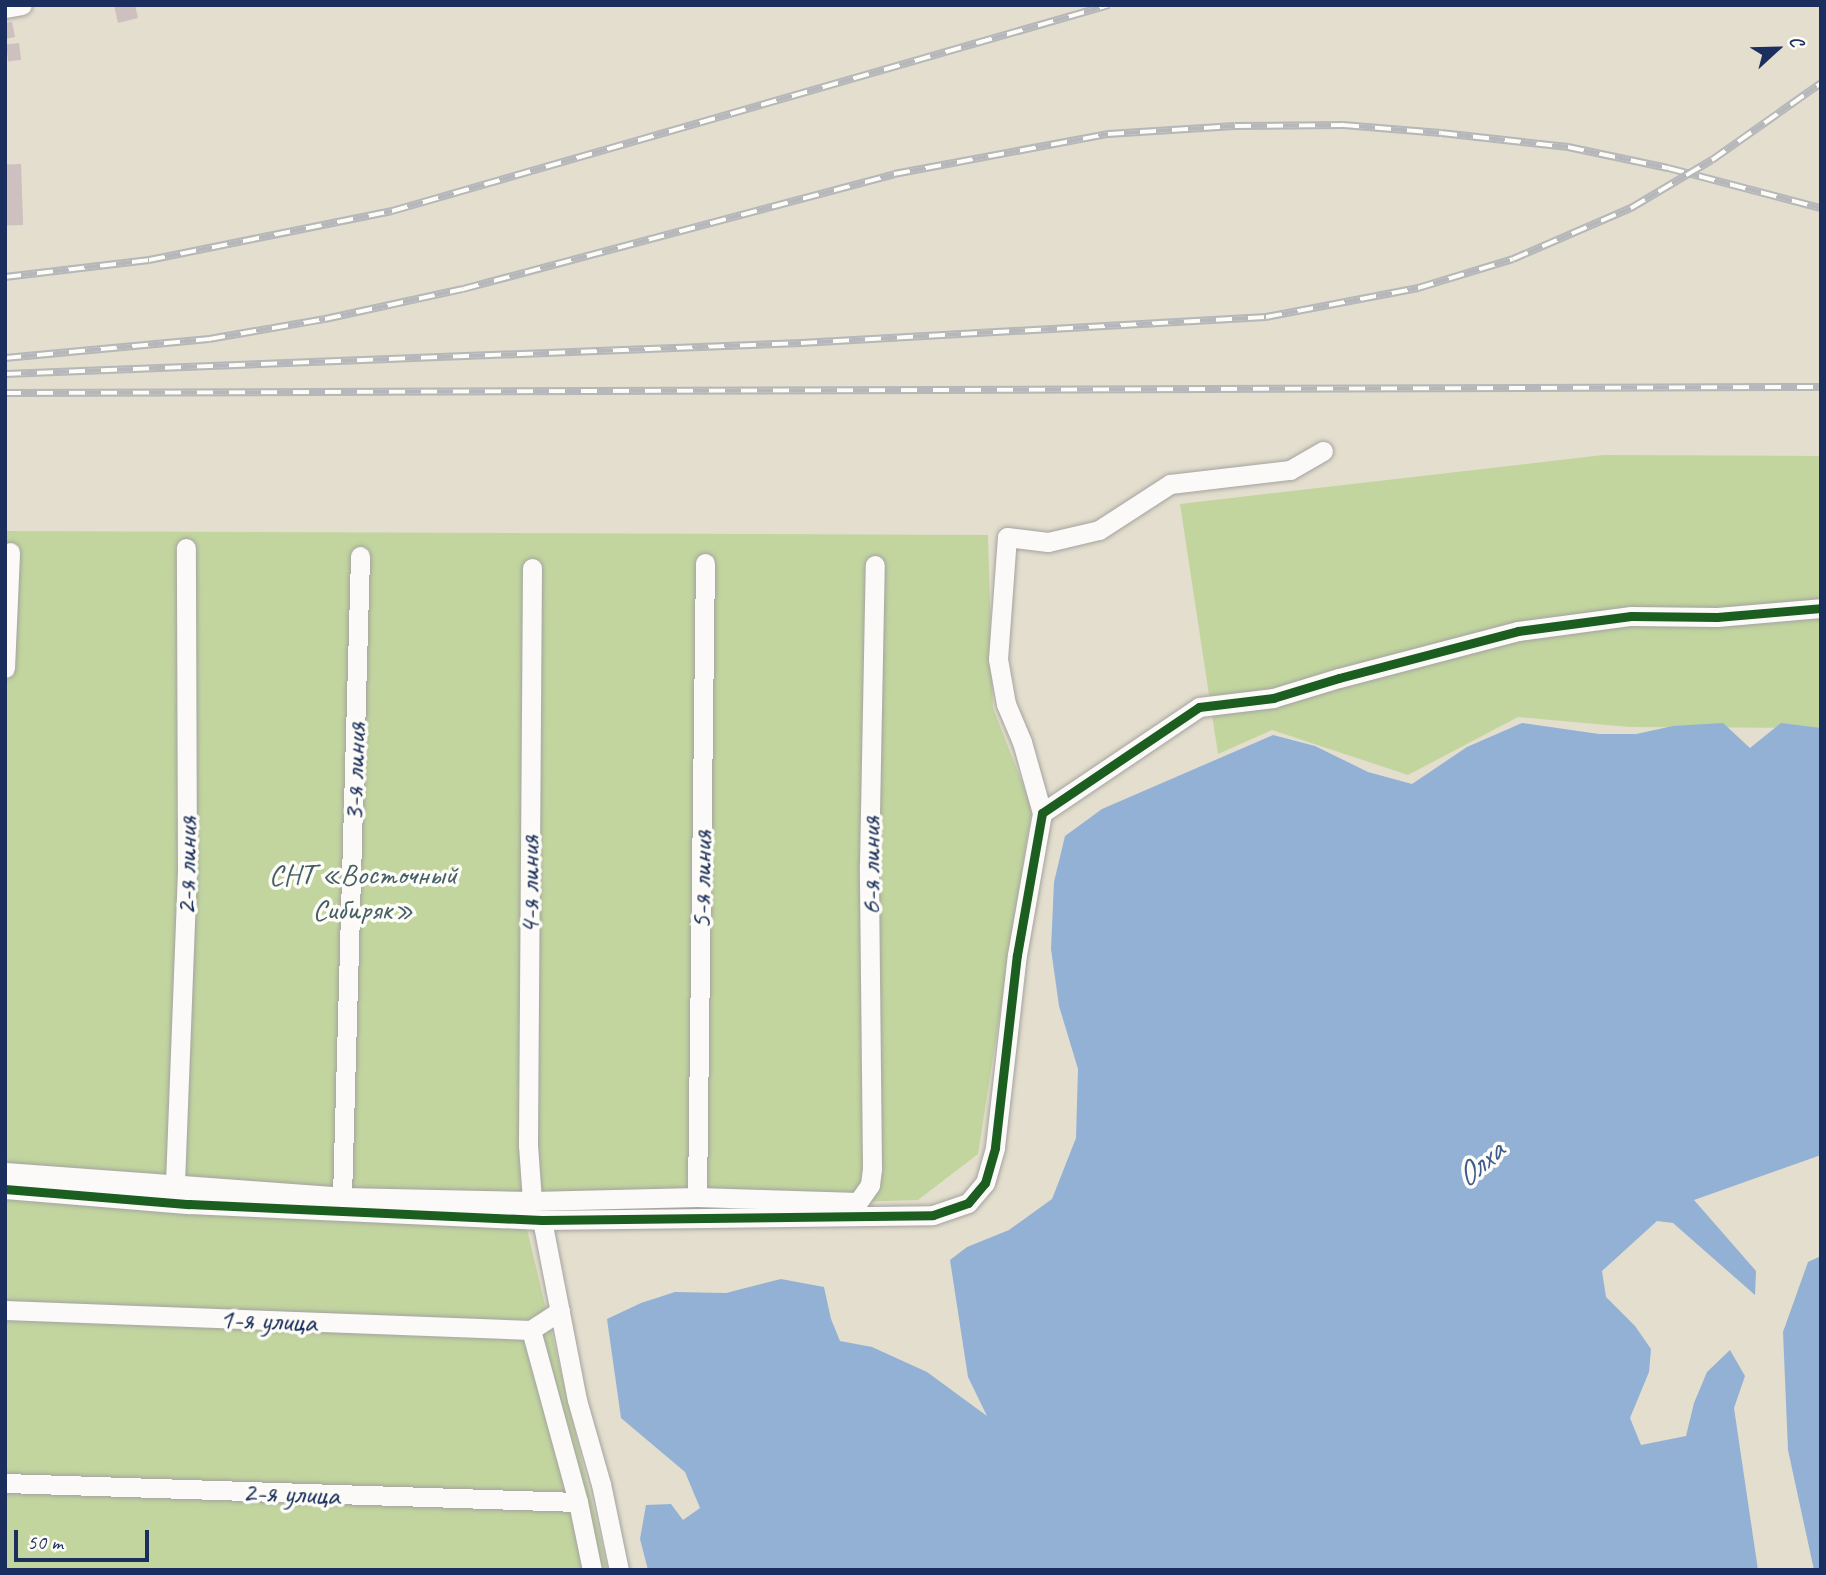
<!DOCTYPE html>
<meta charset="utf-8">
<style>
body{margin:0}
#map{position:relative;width:1826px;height:1575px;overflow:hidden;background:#e4dece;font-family:Caveat,sans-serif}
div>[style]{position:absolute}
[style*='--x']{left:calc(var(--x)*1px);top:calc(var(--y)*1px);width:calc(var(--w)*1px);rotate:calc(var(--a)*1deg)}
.green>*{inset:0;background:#c2d59f}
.water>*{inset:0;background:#92b1d5}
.building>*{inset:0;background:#cdc0bf;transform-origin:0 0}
.roads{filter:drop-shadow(0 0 2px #a3a39f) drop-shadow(0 0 2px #a3a39f)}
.minor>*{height:19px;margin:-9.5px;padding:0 9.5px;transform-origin:9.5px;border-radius:9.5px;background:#fbfaf8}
.rail>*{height:8px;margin-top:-4px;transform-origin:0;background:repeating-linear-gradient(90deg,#fdfcf7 0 16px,#b5b7ba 0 32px);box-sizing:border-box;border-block:2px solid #b5b7ba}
.cycleway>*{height:9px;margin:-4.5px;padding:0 4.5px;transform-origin:4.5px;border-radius:4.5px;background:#1b5e20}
span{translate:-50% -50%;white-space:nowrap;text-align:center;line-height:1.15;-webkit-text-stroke:7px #fdfcf7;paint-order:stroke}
.street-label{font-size:30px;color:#1b2f5e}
.park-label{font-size:30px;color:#455f66}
.water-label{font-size:32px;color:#3d5b8f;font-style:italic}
.frame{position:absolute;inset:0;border:7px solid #1b2f5e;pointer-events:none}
.north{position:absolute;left:1742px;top:14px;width:70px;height:70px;-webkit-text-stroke:5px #fdfcf7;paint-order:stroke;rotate:68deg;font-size:19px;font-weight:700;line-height:28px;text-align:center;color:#1b2f5e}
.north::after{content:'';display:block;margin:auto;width:24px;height:32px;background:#1b2f5e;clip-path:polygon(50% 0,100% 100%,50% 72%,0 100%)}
.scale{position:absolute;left:14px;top:1530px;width:135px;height:32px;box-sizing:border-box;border:4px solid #1b2f5e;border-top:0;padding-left:9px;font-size:21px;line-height:24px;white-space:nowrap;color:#1b2f5e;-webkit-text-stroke:5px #fdfcf7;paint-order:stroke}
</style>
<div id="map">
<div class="green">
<i style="clip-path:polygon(1603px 455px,1821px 456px,1821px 728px,1629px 727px,1518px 717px,1408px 775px,1272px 730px,1218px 754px,1180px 504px)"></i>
<i style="clip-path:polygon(5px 531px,988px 535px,993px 708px,1032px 808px,978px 1154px,918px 1200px,523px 1212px,608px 1570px,5px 1570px)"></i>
</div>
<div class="water">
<i style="clip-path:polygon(1522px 723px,1599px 734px,1636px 734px,1673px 726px,1723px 723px,1750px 748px,1781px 723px,1821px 728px,1821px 1155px,1694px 1200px,1756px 1271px,1755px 1295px,1673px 1223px,1657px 1221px,1602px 1271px,1606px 1297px,1635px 1326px,1651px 1349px,1649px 1372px,1630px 1418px,1641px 1445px,1686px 1436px,1694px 1403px,1707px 1372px,1730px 1350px,1745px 1376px,1734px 1408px,1758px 1570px,648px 1570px,640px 1539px,646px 1505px,671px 1504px,683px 1520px,700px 1508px,685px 1472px,621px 1418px,607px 1319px,641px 1303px,675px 1292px,726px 1293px,781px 1279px,824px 1287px,831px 1319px,840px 1341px,872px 1347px,927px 1372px,987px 1416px,968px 1377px,950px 1260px,967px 1247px,1009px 1230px,1052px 1199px,1076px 1138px,1078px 1069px,1059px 1006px,1051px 949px,1054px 882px,1065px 836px,1102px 809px,1273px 735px,1315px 746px,1368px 772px,1412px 784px,1467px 747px)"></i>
<i style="clip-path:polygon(1821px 1256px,1821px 1570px,1814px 1570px,1788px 1450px,1783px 1332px,1808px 1262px)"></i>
</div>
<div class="building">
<i style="clip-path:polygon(114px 5px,135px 5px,138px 18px,118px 23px)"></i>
<i style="clip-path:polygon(12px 22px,15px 37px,6px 39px,5px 23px)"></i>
<i style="left:19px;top:43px;width:17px;height:13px;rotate:83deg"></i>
<i style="left:21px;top:164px;width:61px;height:16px;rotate:88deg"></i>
</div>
<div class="roads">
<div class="minor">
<i style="--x:5;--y:8;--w:17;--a:-10"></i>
<i style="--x:532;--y:568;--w:577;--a:90.4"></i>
<i style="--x:528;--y:1145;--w:56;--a:85.9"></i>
<i style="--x:5;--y:668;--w:116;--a:-87.5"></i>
<i style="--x:1042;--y:813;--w:189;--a:-34"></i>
<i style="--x:1199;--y:707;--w:75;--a:-6.9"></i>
<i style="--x:1273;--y:698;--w:69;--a:-16.9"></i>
<i style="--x:1339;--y:678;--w:185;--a:-14.7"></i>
<i style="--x:1518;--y:631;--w:114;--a:-7.6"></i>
<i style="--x:1631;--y:616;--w:86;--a:0.7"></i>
<i style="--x:1717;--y:617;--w:104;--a:-4.9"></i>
<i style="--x:5;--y:1172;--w:338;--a:4.2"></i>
<i style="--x:342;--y:1197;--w:190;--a:1.2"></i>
<i style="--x:532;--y:1201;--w:165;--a:-1.4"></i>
<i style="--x:697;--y:1197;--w:161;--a:1.8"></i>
<i style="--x:858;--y:1202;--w:21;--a:-55"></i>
<i style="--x:870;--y:1185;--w:17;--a:-83"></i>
<i style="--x:872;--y:1168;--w:303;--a:-90.6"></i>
<i style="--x:869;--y:865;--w:300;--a:-88.9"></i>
<i style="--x:175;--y:1183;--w:313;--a:-87.8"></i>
<i style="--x:187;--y:870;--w:322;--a:-90.2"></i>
<i style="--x:5;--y:1189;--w:185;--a:4.7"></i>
<i style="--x:189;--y:1204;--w:353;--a:2.6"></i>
<i style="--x:542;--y:1220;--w:391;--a:-0.7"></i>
<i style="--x:933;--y:1215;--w:37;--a:-19"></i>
<i style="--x:968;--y:1203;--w:26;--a:-50"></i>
<i style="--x:985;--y:1183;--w:37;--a:-74"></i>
<i style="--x:995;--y:1147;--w:193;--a:-83.5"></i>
<i style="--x:1017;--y:955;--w:144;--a:-80"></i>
<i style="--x:1042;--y:813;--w:74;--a:-105.7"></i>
<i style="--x:1022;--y:742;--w:41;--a:-112.8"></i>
<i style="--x:1006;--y:704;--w:46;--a:-100.1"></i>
<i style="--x:998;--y:659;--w:122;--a:-85.8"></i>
<i style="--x:1007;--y:537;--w:41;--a:7"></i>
<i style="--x:1048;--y:542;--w:52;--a:-13.2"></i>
<i style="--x:1099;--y:530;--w:85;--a:-32.9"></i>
<i style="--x:1170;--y:484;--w:121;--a:-6.7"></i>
<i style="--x:1290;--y:470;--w:38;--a:-30"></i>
<i style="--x:342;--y:1197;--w:641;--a:-88.39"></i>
<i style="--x:697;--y:1197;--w:634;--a:-89.28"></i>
<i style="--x:542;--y:1220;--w:183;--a:79"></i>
<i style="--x:577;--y:1400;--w:87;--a:74.1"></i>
<i style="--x:601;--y:1484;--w:88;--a:78.2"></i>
<i style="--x:5;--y:1310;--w:526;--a:2.18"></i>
<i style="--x:560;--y:1311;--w:35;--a:147"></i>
<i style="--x:531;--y:1330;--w:178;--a:74.7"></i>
<i style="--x:578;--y:1502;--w:69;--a:78.4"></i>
<i style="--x:5;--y:1483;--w:573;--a:1.9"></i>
</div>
</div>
<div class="rail">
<i style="--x:5;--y:277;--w:145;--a:-6.7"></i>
<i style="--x:149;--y:260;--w:248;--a:-11.4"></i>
<i style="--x:392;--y:211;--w:746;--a:-16.03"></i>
<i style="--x:5;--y:358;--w:205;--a:-5.3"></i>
<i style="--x:209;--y:339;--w:118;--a:-9.8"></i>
<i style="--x:325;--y:319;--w:141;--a:-12.3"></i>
<i style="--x:463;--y:289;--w:446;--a:-14.9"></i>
<i style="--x:894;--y:174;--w:218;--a:-10.6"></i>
<i style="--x:1108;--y:134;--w:127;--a:-3.6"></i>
<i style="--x:1235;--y:126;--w:108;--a:-0.5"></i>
<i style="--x:1343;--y:125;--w:98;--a:4.7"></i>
<i style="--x:1441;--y:133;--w:128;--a:6.3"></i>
<i style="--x:1568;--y:147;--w:102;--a:11.9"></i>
<i style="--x:1668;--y:168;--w:158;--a:14.7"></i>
<i style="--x:5;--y:374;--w:797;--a:-2.23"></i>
<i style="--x:801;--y:343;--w:466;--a:-3.2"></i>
<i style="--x:1266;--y:317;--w:155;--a:-10.8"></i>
<i style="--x:1418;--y:288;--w:99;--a:-17"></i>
<i style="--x:1513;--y:259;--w:129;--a:-23.4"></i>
<i style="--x:1631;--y:208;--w:94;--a:-30.7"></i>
<i style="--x:1712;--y:160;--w:133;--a:-35.2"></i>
<i style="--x:5;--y:393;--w:1816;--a:-0.19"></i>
</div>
<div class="cycleway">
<i style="--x:5;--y:1189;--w:185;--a:4.7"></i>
<i style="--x:189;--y:1204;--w:353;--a:2.6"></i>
<i style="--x:542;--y:1220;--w:391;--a:-0.7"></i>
<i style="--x:933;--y:1215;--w:37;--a:-19"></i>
<i style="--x:968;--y:1203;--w:26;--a:-50"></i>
<i style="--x:985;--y:1183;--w:37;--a:-74"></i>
<i style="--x:995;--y:1147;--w:193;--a:-83.5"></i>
<i style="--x:1017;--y:955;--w:144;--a:-80"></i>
<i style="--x:1042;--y:813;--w:189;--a:-34"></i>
<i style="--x:1199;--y:707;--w:75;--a:-6.9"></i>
<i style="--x:1273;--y:698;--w:69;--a:-16.9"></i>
<i style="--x:1339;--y:678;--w:185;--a:-14.7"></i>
<i style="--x:1518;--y:631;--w:114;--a:-7.6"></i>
<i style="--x:1631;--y:616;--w:86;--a:0.7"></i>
<i style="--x:1717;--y:617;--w:104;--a:-4.9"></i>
</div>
<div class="street-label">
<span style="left:354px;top:772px;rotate:-88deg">3-я линия</span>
<span style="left:186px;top:866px;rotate:-89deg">2-я линия</span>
<span style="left:870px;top:866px;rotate:-90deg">6-я линия</span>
<span style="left:701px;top:880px;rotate:-89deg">5-я линия</span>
<span style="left:529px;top:885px;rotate:-90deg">4-я линия</span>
<span style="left:268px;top:1320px;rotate:2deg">1-я улица</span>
<span style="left:291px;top:1493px;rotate:2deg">2-я улица</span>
</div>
<div class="park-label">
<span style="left:363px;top:891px">СНТ «Восточный<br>Сибиряк»</span>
</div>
<div class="water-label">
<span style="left:1480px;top:1164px;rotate:-41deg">Олха</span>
</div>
<div class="frame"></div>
<div class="north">С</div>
<div class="scale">50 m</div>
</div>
